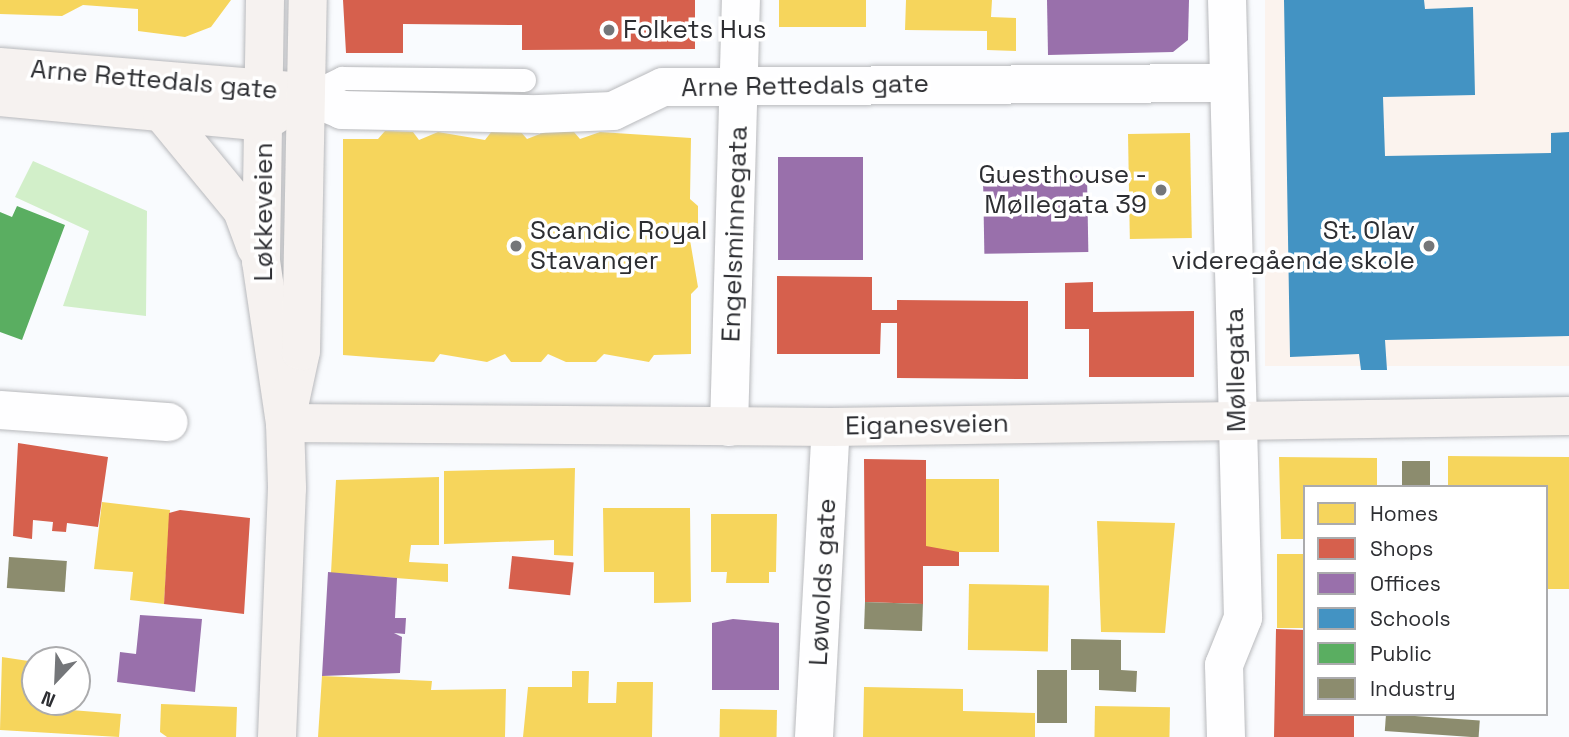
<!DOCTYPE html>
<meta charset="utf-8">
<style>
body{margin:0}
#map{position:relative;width:1569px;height:737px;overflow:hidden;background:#f9fbfe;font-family:"Space Grotesk",sans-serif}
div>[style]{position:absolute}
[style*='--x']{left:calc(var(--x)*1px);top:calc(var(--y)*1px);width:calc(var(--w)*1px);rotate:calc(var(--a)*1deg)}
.education>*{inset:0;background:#fbf3ee;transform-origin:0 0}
.green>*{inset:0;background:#d2efc9}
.homes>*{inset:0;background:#f6d55c;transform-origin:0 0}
.shops>*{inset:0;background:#d6604d;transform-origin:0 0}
.offices>*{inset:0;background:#9970ab;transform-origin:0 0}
.schools>*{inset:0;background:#4393c3}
.public>*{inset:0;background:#5aae61}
.industry>*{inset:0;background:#8c8c6e;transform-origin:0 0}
.roads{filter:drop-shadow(0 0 2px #b8b9bc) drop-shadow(0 0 2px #b8b9bc)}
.lane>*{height:23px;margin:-11.5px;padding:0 11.5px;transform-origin:11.5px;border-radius:11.5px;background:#fefeff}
.street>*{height:38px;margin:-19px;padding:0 19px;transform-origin:19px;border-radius:19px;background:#fefeff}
.secondary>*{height:38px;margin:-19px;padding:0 19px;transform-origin:19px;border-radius:19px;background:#f6f2f0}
.dots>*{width:19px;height:19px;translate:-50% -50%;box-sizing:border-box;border:4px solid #fff;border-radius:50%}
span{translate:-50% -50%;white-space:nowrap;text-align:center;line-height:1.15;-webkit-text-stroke:7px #fff;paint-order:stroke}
.poi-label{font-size:26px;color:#2d2e32}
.left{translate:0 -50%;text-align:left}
.right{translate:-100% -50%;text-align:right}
.street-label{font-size:26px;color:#2d2e32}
.legend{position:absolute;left:1303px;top:485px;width:245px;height:231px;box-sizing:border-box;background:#fff;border:2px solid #ababad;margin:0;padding:9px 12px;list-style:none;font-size:21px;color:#2d2e32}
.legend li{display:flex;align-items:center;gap:14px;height:35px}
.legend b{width:35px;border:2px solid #ababad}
.north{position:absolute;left:21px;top:646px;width:70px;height:70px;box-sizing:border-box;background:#fff;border:2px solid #ababad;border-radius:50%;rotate:203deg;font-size:19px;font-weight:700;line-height:28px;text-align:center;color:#2d2e32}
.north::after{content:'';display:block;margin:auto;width:24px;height:32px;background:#747679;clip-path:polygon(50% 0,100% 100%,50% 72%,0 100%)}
</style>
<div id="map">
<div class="education">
<i style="left:1265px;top:0;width:304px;height:366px"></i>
</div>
<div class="green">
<i style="clip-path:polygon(33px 161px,147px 211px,146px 316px,63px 306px,89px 231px,15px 197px)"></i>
</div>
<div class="homes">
<i style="clip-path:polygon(0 0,231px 0,211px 27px,185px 37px,138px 31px,138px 9px,83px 5px,62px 16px,0 14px)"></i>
<i style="left:779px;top:0;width:87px;height:27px"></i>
<i style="clip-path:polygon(906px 0,992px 0,991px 17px,1016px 18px,1016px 51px,987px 50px,987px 31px,905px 30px)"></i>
<i style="clip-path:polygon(385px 131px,413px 132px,419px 140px,438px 132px,485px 140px,492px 131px,520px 131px,527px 139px,545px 132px,574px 132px,580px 139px,600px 132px,691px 138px,690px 199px,698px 206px,698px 235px,690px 240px,698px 287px,691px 294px,691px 354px,654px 355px,649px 362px,604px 354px,596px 362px,566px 362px,548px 354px,541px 362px,511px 362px,505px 354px,487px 362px,440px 354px,434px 362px,343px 355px,343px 139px,378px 139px)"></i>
<i style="left:1190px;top:133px;width:105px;height:62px;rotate:89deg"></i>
<i style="clip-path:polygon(1448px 456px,1569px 457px,1569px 589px,1546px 589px,1546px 487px,1448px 487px)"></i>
<i style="clip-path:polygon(1279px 457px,1377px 458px,1377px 487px,1305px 487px,1305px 539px,1281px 539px)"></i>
<i style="clip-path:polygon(575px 468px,573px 556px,554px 555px,554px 540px,444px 544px,444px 471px)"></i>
<i style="clip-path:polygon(439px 477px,439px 545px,411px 545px,409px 562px,448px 564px,448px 582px,331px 573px,336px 480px)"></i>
<i style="left:999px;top:479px;width:73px;height:74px;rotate:90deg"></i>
<i style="clip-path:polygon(102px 502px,170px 510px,164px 604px,130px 600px,133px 572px,94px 569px)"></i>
<i style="clip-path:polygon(603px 508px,690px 508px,691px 602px,654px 603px,654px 572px,604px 572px)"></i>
<i style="clip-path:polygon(711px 514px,777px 514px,776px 572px,769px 572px,769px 583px,726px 583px,727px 572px,711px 572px)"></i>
<i style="clip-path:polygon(1097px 521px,1175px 523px,1165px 633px,1101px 632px)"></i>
<i style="left:1277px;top:554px;width:28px;height:74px"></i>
<i style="left:969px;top:584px;width:80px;height:66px;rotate:1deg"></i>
<i style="clip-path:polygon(2px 657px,35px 662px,35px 702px,72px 702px,71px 710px,121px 714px,119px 737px,0 730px)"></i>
<i style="clip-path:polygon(572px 671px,589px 671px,588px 703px,616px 703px,617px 682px,653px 682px,652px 737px,523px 737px,528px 687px,572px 687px)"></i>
<i style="clip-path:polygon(322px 676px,432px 681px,431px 690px,506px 689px,505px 737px,318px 737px)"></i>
<i style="clip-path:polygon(864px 687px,963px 689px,963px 711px,1035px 713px,1035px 737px,863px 737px)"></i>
<i style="clip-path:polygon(161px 704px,237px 707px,236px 737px,167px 737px,160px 732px)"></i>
<i style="left:1095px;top:706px;width:75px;height:31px;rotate:1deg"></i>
<i style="left:720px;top:709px;width:57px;height:28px;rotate:1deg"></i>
</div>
<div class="shops">
<i style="clip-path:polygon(343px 0,695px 0,695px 49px,522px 50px,522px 25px,403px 24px,403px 53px,346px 53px)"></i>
<i style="clip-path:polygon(777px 276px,872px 277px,872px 310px,897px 310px,897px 300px,1028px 301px,1028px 379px,897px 378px,897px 323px,881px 323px,880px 354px,777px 354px)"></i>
<i style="clip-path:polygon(1093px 282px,1093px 312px,1194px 311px,1194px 377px,1089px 377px,1089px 329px,1065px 329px,1065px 283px)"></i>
<i style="clip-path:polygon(18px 443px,108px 457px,98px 527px,67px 523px,66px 532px,52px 531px,53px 522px,33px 520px,32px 539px,13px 536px)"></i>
<i style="clip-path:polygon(864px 459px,926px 460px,926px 546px,959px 552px,959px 566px,923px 566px,923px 604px,865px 602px)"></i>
<i style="clip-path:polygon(180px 510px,250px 518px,244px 614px,164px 604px,169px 513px)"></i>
<i style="left:512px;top:556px;width:62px;height:33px;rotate:6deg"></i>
<i style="clip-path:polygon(1276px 629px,1305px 630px,1305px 714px,1354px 714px,1354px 737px,1274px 737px)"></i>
</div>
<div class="offices">
<i style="clip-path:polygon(1047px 0,1189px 0,1188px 40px,1173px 52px,1048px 55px)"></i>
<i style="left:863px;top:157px;width:103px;height:85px;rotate:90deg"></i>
<i style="left:1087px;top:175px;width:77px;height:104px;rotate:89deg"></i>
<i style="clip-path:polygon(328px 572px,397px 578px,395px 618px,406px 618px,405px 634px,394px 633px,402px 637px,400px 673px,322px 676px)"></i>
<i style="clip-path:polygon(140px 615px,202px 619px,195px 692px,117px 682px,120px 652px,136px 654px)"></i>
<i style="clip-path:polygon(733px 619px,779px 623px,779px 690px,712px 690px,712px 623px)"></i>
</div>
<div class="schools">
<i style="clip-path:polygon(1284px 0,1424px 0,1425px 9px,1473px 7px,1475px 95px,1383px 97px,1385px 156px,1551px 153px,1551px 133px,1569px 132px,1569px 336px,1385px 340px,1387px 370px,1361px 370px,1359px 354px,1290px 357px)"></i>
</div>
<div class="public">
<i style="clip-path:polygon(17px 206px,65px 225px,22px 340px,0 332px,0 212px,12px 217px)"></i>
</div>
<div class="industry">
<i style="left:1402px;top:461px;width:28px;height:26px"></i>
<i style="left:9px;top:557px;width:58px;height:31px;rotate:4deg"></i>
<i style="left:865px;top:602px;width:58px;height:27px;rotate:2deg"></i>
<i style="clip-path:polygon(1071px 639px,1121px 640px,1121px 670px,1137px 671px,1136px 692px,1099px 690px,1099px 670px,1071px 670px)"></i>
<i style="left:1037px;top:670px;width:30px;height:53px"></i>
<i style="left:1386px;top:714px;width:94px;height:17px;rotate:4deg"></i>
</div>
<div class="roads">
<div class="lane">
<i style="--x:307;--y:95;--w:39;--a:-26"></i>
<i style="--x:342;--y:78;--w:182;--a:0.6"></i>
</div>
<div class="street">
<i style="--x:307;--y:95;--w:38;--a:23"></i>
<i style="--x:342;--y:110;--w:197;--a:1.2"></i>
<i style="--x:539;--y:114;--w:74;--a:-2.3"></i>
<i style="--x:613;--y:111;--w:55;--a:-25.6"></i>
<i style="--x:663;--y:87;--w:564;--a:-0.41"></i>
<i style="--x:0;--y:410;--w:169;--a:4.1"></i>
<i style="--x:729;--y:427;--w:427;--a:-88.4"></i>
<i style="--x:814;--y:737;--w:310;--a:-86.9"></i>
<i style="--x:1226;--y:737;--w:72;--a:-91.6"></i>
<i style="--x:1224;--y:665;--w:51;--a:-68"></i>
<i style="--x:1243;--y:618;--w:618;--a:-91.48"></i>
</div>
<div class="secondary">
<i style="--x:265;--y:0;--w:261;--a:90.9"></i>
<i style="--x:261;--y:261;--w:164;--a:81.6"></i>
<i style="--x:285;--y:423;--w:65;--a:88.2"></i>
<i style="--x:287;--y:488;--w:249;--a:92.3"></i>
<i style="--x:0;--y:67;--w:292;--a:4.7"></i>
<i style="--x:0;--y:97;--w:265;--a:5.4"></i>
<i style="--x:264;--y:122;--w:24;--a:-33"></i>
<i style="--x:162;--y:113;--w:126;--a:50.5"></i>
<i style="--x:242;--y:210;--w:40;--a:69.8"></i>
<i style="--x:288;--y:411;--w:61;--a:-77.8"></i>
<i style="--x:301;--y:351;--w:351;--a:-88.9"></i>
<i style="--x:285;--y:423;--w:546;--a:0.42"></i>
<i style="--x:831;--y:427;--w:738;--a:-0.85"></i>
</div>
</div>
<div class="dots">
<i style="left:609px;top:30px;background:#747679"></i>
<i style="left:1161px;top:190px;background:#747679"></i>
<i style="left:516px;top:246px;background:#747679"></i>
<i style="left:1429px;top:246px;background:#747679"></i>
</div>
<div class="poi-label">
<span class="left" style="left:623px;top:30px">Folkets Hus</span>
<span class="right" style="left:1147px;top:190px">Guesthouse -<br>Møllegata 39</span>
<span class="left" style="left:530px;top:246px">Scandic Royal<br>Stavanger</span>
<span class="right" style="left:1415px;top:246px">St. Olav<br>videregående skole</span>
</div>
<div class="street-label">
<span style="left:154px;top:80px;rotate:5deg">Arne Rettedals gate</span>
<span style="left:805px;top:86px;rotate:-1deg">Arne Rettedals gate</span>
<span style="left:264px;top:212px;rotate:-90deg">Løkkeveien</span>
<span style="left:735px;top:234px;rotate:-88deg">Engelsminnegata</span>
<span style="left:1236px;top:370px;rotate:-91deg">Møllegata</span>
<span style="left:927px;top:425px;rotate:-1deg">Eiganesveien</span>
<span style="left:823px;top:582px;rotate:-87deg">Løwolds gate</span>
</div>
<ul class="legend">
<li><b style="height:19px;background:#f6d55c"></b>Homes</li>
<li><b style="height:19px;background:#d6604d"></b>Shops</li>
<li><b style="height:19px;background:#9970ab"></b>Offices</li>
<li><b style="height:19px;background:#4393c3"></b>Schools</li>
<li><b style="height:19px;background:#5aae61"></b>Public</li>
<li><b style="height:19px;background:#8c8c6e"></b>Industry</li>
</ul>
<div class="north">N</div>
</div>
